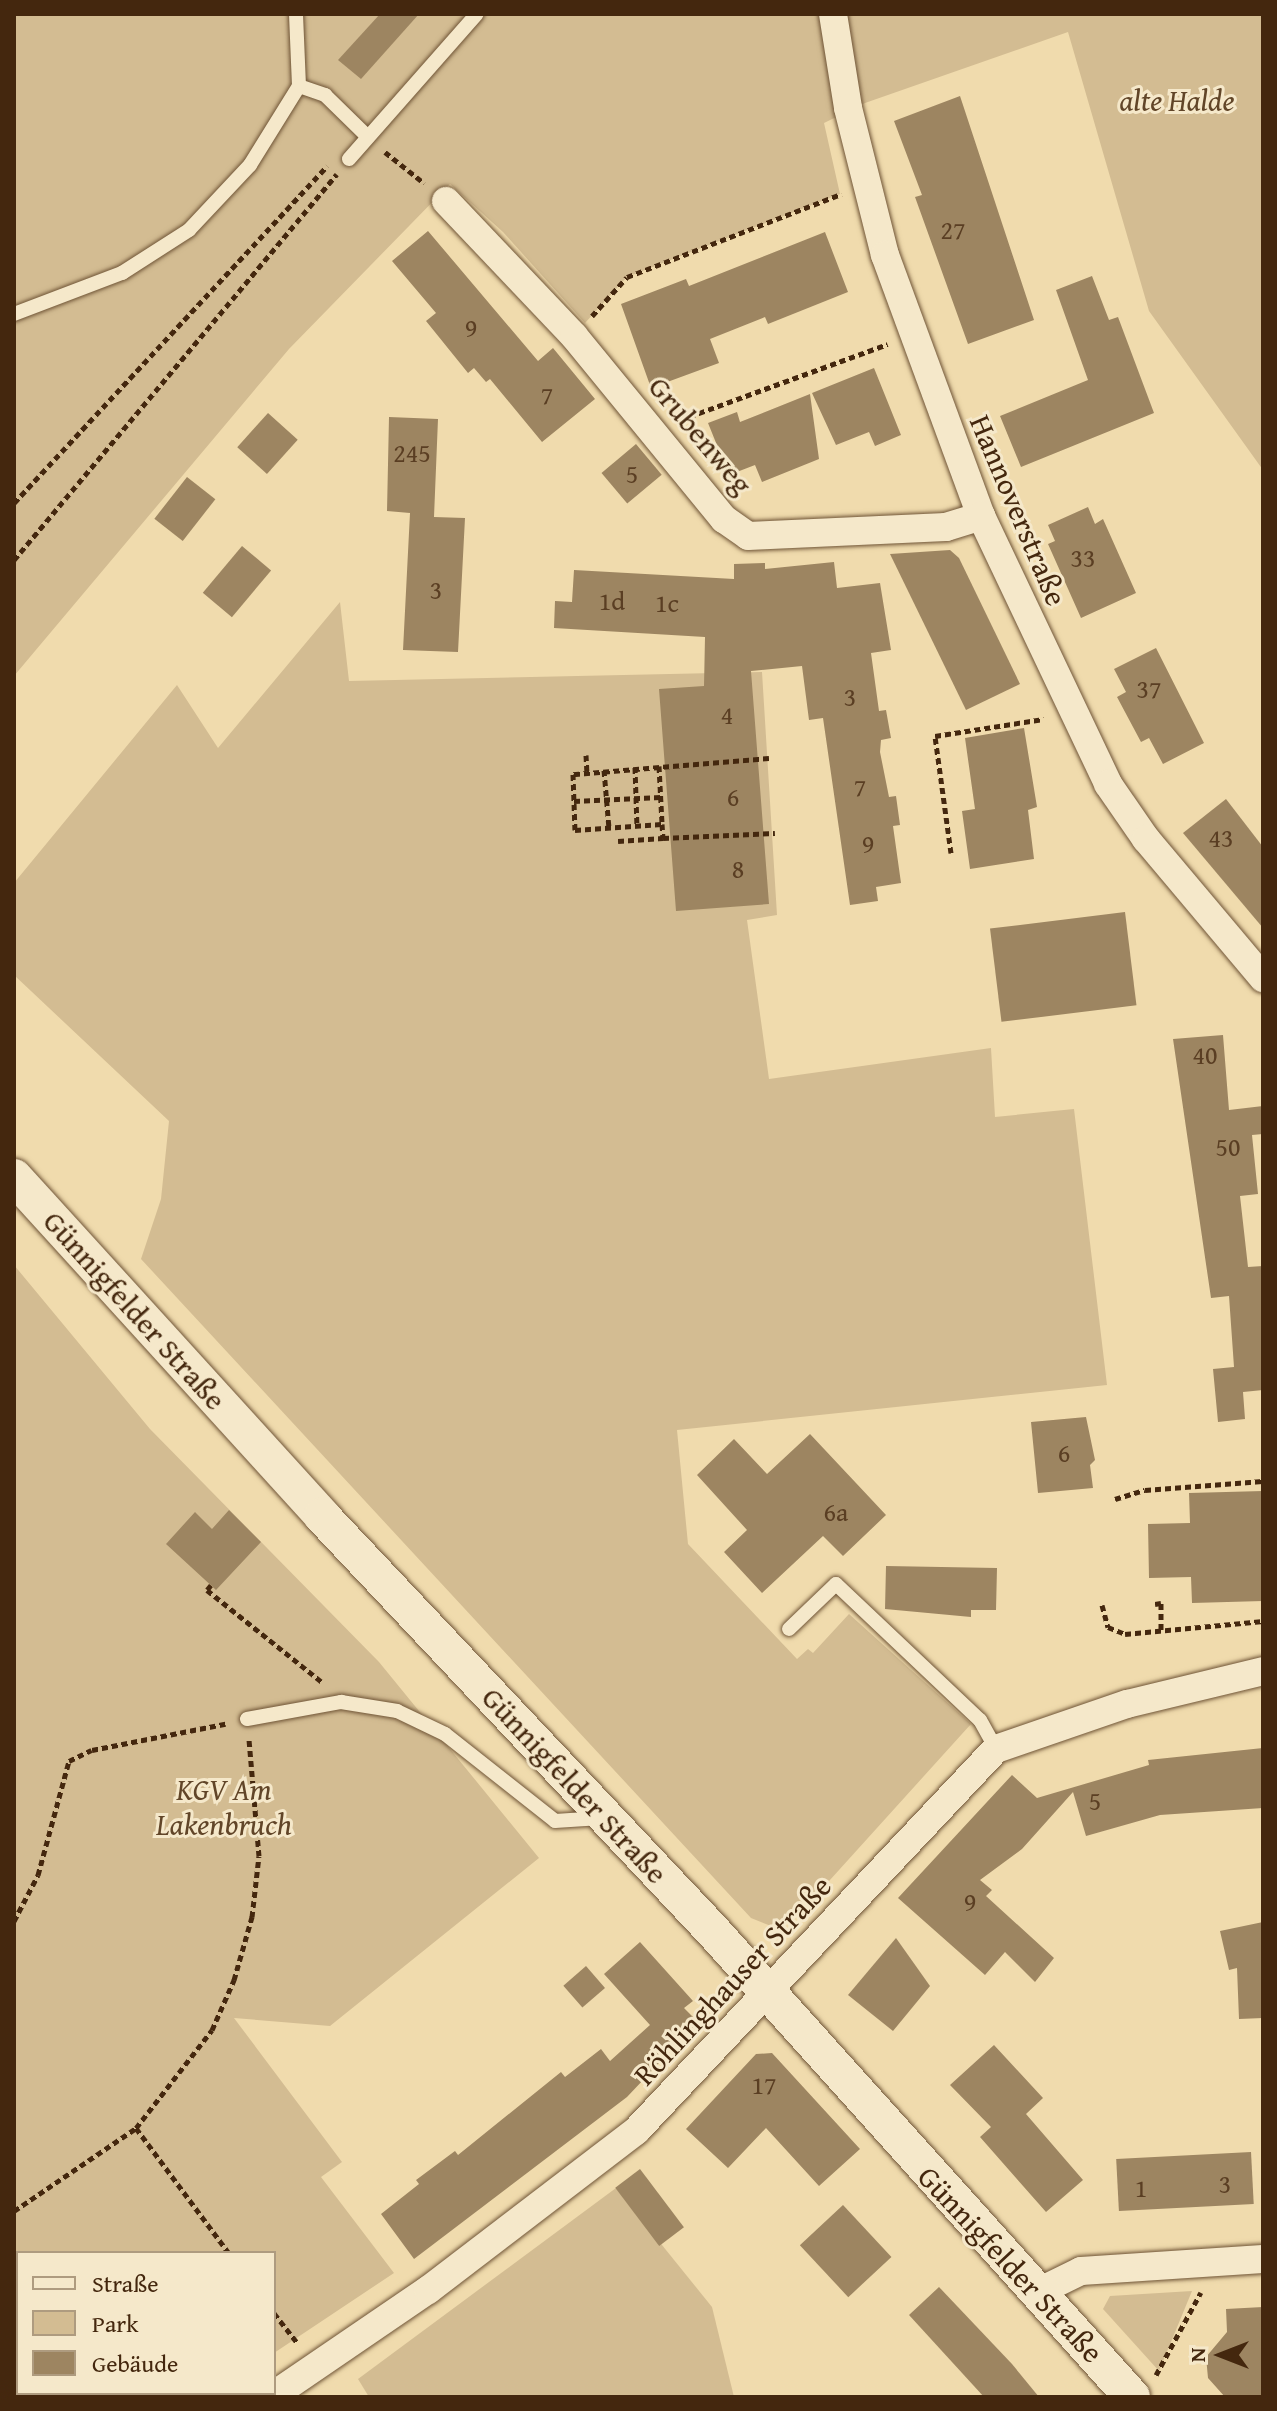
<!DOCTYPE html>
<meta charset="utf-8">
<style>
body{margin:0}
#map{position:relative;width:1277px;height:2411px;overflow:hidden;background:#f0dbad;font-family:"Gentium Book Plus",serif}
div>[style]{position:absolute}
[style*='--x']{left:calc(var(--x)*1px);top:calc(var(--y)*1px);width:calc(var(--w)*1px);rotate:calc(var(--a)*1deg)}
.green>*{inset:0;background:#d3bc92}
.building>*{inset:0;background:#9d8561;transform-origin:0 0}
.path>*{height:5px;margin-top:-2.5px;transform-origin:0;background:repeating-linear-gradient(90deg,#44270e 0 6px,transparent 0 10px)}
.roads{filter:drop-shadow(0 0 2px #6f5436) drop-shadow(0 0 2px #6f5436)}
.service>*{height:14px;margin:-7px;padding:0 7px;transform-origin:7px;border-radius:7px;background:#f5e8ca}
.minor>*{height:28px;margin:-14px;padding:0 14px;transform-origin:14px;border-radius:14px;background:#f5e8ca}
.tertiary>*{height:36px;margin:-18px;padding:0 18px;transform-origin:18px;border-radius:18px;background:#f5e8ca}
span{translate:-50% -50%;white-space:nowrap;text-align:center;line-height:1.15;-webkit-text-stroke:6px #f5e8ca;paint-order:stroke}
.number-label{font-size:26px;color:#5a3e23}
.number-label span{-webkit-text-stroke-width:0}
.park-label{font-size:30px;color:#614528;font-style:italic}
.street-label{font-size:30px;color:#44270e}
.frame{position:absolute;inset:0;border:16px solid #44270e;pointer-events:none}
.legend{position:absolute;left:16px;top:2251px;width:260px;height:144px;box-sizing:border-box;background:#f5e8ca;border:2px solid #ae9b7f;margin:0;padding:10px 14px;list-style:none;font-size:24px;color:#44270e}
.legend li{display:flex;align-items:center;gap:16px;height:40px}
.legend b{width:40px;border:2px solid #ae9b7f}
.north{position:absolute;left:1181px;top:2315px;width:80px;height:80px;-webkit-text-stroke:6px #f5e8ca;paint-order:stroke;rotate:270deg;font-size:22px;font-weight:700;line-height:32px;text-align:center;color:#44270e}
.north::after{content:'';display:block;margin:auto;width:28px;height:36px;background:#44270e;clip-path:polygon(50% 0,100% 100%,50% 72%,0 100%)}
</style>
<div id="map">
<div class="green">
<i style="clip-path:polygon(14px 14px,1263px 14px,1263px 470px,1149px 311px,1068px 32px,865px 103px,824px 123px,840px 194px,627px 277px,585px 323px,503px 232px,450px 184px,289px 349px,14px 676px)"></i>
<i style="clip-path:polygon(340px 602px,349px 681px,762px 672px,777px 915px,747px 920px,769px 1079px,991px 1048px,995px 1117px,1074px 1109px,1107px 1385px,677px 1430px,688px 1544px,797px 1659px,808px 1649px,813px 1653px,849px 1614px,971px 1724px,792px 1922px,771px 1926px,751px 1918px,141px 1259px,161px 1199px,169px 1121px,14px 975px,14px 883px,177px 685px,218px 748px)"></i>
<i style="clip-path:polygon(14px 1265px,150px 1429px,379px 1662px,539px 1858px,330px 2026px,234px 2018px,342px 2162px,321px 2177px,394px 2273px,274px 2353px,274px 2253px,18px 2253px,18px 2393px,209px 2393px,203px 2397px,14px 2397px)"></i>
<i style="clip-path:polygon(616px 2188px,712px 2307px,734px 2397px,369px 2397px,358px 2379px)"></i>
<i style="clip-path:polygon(1192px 2291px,1159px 2371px,1103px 2309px,1110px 2296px)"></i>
</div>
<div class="building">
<i style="clip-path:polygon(380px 14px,419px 14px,361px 79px,338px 60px)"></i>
<i style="clip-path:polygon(960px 96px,1034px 320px,968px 344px,915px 197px,922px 195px,894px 121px)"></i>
<i style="clip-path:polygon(428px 231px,538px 361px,553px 348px,595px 399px,542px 442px,490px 379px,486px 382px,474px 368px,468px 373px,426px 321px,436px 313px,392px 261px)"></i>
<i style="clip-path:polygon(825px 232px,848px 292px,768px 324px,765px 317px,710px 339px,719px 363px,651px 388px,621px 304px,686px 279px,689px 286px)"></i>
<i style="clip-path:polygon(1092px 276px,1109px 320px,1118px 317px,1154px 413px,1021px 467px,1000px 416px,1088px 380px,1056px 290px)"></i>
<i style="clip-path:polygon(874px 368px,901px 435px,875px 446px,869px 432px,836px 445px,812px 393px)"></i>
<i style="clip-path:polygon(810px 394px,819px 459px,762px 482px,755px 465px,729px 475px,708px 423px,737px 412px,740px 422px)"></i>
<i style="left:268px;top:413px;width:40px;height:46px;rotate:42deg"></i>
<i style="clip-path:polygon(389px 417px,438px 419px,434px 517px,465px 518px,458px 652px,403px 650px,410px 513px,387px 511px)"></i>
<i style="left:636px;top:444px;width:40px;height:45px;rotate:50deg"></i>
<i style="left:187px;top:477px;width:36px;height:53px;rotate:38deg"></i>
<i style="clip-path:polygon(1088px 507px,1095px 524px,1103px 519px,1136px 593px,1081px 618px,1048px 544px,1055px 541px,1048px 525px)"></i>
<i style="left:242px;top:546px;width:38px;height:61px;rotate:40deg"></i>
<i style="clip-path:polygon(950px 550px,959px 558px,1020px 684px,966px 710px,890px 554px)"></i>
<i style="clip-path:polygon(834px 562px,837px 588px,880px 583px,891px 650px,871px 653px,879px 711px,886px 710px,891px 738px,881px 740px,880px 752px,889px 797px,896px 796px,900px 825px,893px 826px,901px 883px,876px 887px,878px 901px,850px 905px,823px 718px,809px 720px,802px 666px,751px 671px,769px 904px,676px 911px,659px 689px,704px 686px,705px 637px,554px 628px,555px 601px,572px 602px,574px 570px,734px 579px,734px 564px,765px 563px,765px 569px)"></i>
<i style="clip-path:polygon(1156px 648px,1204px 743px,1163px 764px,1149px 738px,1141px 742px,1117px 697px,1126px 692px,1114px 669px)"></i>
<i style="clip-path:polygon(1024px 728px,1037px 807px,1028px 810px,1034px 859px,970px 869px,962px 811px,975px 809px,965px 738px)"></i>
<i style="clip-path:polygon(1226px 799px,1263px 847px,1263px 928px,1183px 833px)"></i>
<i style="left:1125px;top:912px;width:94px;height:136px;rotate:83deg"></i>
<i style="clip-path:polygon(1223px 1035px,1229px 1110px,1263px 1106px,1263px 1134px,1252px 1135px,1258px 1194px,1240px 1196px,1248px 1267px,1263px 1266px,1263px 1390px,1243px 1392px,1245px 1419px,1218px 1422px,1213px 1369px,1234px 1367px,1229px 1296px,1211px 1298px,1173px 1039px)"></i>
<i style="clip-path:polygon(1086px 1417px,1095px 1460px,1090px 1465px,1093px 1488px,1038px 1493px,1031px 1422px)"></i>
<i style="clip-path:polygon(810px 1434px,886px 1515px,843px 1556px,823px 1536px,762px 1593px,724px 1552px,747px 1530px,697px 1475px,734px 1439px,767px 1474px)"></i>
<i style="clip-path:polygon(1263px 1491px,1263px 1601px,1192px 1603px,1191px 1577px,1149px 1578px,1148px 1524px,1190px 1523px,1189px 1493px)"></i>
<i style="clip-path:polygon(229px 1510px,261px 1542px,216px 1590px,166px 1544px,195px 1512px,212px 1529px)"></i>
<i style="clip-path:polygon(886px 1566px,997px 1568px,996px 1610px,971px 1610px,971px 1617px,885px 1609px)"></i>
<i style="clip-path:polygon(1263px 1748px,1263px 1808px,1160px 1815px,1086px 1836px,1073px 1792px,1022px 1849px,980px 1880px,992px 1890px,986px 1896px,1054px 1958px,1035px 1982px,1005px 1952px,985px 1975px,898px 1898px,1012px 1775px,1037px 1798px,1149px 1765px,1148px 1760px)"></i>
<i style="clip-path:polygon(1263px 1922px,1263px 2018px,1239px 2019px,1237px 1968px,1229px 1970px,1220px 1931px)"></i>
<i style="clip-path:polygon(896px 1938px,930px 1986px,893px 2031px,848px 1995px)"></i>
<i style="clip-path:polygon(640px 1942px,693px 2001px,684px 2008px,698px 2022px,627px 2097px,414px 2259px,381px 2214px,419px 2184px,416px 2180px,455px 2151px,458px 2155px,561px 2072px,565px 2077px,601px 2049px,610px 2061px,650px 2025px,604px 1974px)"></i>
<i style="left:586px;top:1966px;width:29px;height:30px;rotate:49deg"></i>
<i style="clip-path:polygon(994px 2045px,1043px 2098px,1026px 2114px,1083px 2180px,1046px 2212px,980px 2137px,991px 2127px,950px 2085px)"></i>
<i style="clip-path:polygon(772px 2053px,860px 2149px,819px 2186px,766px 2128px,728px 2168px,686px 2129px,756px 2054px)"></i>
<i style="left:1251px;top:2152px;width:52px;height:135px;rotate:87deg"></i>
<i style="left:640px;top:2169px;width:73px;height:31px;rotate:53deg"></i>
<i style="left:843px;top:2205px;width:71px;height:59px;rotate:47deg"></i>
<i style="clip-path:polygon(939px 2287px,1012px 2364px,1039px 2397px,984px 2397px,909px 2315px)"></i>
<i style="clip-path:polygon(1263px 2307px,1263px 2397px,1225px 2397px,1208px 2378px,1206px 2357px,1227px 2332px,1226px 2309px)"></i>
</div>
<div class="path">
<i style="--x:385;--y:152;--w:50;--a:38.5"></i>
<i style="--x:592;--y:316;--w:52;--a:-48.1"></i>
<i style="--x:627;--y:277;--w:230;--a:-21.2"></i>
<i style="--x:680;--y:420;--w:221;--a:-20.1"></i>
<i style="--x:14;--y:503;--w:460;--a:-47.1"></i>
<i style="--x:14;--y:560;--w:503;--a:-50.08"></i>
<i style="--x:586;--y:755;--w:17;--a:87"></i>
<i style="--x:769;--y:758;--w:197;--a:175.3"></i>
<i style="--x:573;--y:774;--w:56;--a:88"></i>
<i style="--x:575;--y:830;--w:87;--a:-3.9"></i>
<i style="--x:662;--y:824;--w:14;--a:86"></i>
<i style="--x:663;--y:838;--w:112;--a:-2.6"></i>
<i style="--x:659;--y:766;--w:58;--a:87"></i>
<i style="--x:635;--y:767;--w:59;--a:88.1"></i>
<i style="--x:604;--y:770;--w:58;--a:85.1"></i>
<i style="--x:574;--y:801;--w:87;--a:-2.6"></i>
<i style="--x:618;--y:841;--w:45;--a:-3.8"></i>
<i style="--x:951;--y:853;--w:118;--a:-97.8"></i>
<i style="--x:935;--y:736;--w:110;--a:-8.9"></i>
<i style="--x:1115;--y:1499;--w:31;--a:-17"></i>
<i style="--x:1145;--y:1490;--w:118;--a:-4.4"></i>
<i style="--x:211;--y:1585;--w:6;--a:129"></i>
<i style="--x:207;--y:1590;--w:149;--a:38.7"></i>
<i style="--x:1155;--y:1604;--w:6;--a:-9"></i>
<i style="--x:1161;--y:1603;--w:27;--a:90"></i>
<i style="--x:1102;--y:1605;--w:23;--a:75"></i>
<i style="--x:1108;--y:1627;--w:18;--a:22"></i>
<i style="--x:1125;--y:1634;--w:139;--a:-5.4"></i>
<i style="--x:14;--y:1921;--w:52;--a:-62.4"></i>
<i style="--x:38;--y:1875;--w:118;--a:-74.8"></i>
<i style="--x:69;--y:1761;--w:25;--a:-26"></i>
<i style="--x:92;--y:1750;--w:136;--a:-11.1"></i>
<i style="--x:136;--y:2128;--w:156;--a:53.4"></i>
<i style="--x:14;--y:2211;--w:148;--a:-34.2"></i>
<i style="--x:136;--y:2128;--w:124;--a:-52.2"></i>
<i style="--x:212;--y:2030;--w:55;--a:-66.3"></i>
<i style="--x:234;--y:1980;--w:66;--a:-74.1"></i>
<i style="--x:252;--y:1917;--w:61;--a:-83.5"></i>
<i style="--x:259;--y:1856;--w:117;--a:-94.9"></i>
<i style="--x:274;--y:2313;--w:39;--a:52"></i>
<i style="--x:1156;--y:2375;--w:94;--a:-61.5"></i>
<i style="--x:96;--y:2397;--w:7;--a:-34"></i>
</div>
<div class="roads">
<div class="service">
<i style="--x:299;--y:86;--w:28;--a:19"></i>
<i style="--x:325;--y:95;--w:60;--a:44.3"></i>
<i style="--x:349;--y:159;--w:193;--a:-48.6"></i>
<i style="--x:14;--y:314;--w:116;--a:-20.8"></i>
<i style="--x:122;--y:273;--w:80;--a:-32.7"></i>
<i style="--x:189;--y:230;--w:89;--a:-46.8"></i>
<i style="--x:250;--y:165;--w:93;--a:-58.2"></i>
<i style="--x:299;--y:86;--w:72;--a:-92.4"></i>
<i style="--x:789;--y:1629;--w:65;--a:-43.8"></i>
<i style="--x:836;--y:1584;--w:198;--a:43.4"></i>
<i style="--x:980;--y:1720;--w:33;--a:61"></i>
<i style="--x:247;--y:1719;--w:96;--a:-10.3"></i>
<i style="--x:341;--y:1702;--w:57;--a:9.1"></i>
<i style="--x:397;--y:1711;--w:53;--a:25.6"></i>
<i style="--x:445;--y:1734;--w:140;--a:38.3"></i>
<i style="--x:555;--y:1821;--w:46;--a:-3.7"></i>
</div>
<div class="minor">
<i style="--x:833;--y:14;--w:95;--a:80.9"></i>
<i style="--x:848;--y:108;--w:152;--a:75.9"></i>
<i style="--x:885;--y:255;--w:278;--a:69.8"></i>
<i style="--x:981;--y:516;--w:297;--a:64.6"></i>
<i style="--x:1108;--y:784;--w:67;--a:55.4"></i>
<i style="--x:1146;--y:839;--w:182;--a:49.9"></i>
<i style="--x:446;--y:201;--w:186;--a:46.5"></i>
<i style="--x:574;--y:336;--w:237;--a:50.7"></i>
<i style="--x:724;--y:519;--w:29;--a:35"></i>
<i style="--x:748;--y:536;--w:198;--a:-2.6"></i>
<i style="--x:946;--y:527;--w:37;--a:-17"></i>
<i style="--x:1036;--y:2293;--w:50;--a:-26.1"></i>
<i style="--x:1081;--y:2271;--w:182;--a:-3.8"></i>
<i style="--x:271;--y:2397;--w:190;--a:-34.3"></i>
<i style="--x:428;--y:2290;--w:262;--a:-37.4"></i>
<i style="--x:636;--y:2131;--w:525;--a:-46.7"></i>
<i style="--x:996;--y:1749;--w:139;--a:-19"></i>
<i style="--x:1127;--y:1704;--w:140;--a:-13.6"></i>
</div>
<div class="tertiary">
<i style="--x:14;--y:1177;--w:458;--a:47.7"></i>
<i style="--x:322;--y:1516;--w:569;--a:46.71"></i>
<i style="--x:712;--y:1930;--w:628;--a:48.03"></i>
</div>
</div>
<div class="number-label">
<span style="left:953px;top:230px">27</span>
<span style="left:471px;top:328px">9</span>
<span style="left:547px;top:395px">7</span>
<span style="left:412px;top:453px">245</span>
<span style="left:632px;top:474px">5</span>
<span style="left:1083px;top:558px">33</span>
<span style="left:436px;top:590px">3</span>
<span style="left:612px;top:601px">1d</span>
<span style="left:667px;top:603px">1c</span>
<span style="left:1149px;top:689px">37</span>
<span style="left:850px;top:697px">3</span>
<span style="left:727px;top:715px">4</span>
<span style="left:860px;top:787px">7</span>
<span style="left:733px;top:797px">6</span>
<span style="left:1221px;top:838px">43</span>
<span style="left:868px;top:844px">9</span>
<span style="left:738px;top:869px">8</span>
<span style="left:1205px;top:1055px">40</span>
<span style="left:1228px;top:1147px">50</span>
<span style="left:1064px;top:1453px">6</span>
<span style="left:836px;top:1512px">6a</span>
<span style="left:1095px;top:1801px">5</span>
<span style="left:970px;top:1902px">9</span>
<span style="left:764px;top:2085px">17</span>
<span style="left:1225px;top:2184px">3</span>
<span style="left:1141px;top:2188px">1</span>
</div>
<div class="park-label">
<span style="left:1177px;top:100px">alte Halde</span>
<span style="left:224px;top:1806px">KGV Am<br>Lakenbruch</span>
</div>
<div class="street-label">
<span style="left:701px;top:435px;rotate:50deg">Grubenweg</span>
<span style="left:1019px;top:510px;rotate:67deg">Hannoverstraße</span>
<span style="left:135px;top:1310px;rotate:48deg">Günnigfelder Straße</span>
<span style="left:575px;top:1785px;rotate:47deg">Günnigfelder Straße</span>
<span style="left:732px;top:1980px;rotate:-47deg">Röhlinghauser Straße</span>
<span style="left:1011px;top:2264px;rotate:47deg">Günnigfelder Straße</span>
</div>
<div class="frame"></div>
<ul class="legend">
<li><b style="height:10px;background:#f5e8ca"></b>Straße</li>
<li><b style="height:22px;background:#d3bc92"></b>Park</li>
<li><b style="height:22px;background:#9d8561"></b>Gebäude</li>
</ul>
<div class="north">N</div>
</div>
